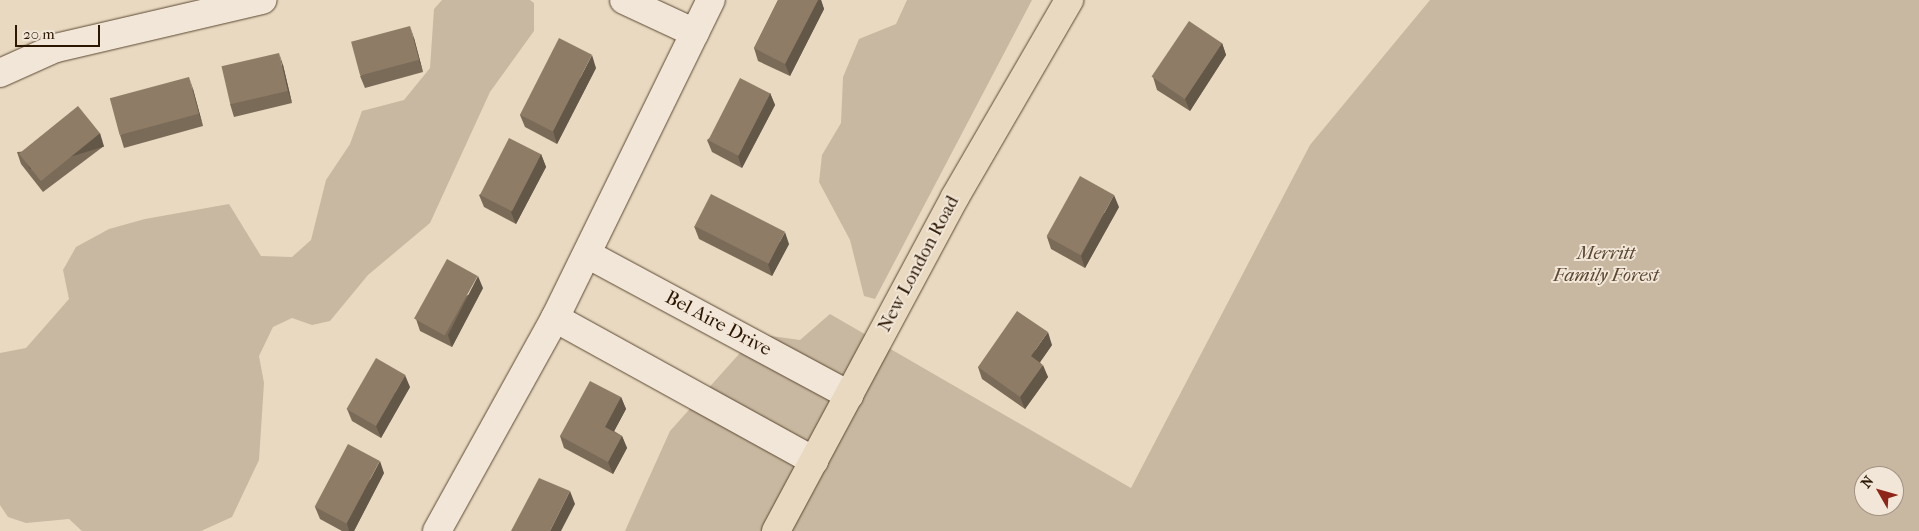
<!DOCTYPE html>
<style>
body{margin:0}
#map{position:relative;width:1919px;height:531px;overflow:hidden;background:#e9d9c1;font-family:"IM FELL French Canon",serif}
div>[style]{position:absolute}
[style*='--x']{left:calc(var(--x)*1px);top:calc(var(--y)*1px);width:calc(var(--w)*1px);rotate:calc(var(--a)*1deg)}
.green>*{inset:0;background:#c9b8a1}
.roads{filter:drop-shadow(0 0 1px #5b4832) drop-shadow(0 0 1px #5b4832)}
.minor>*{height:28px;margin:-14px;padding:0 14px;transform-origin:14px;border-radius:14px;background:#f1e6d7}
.primary>*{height:28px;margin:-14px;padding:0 14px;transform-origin:14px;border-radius:14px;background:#e9d9c1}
.wall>*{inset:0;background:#7a6b58}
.shaded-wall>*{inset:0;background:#635747;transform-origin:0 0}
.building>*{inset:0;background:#8e7c66;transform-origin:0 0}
span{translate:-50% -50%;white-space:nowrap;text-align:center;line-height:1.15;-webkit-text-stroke:4px #f1e6d7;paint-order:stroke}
.park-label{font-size:19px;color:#5b4732;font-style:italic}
.street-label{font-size:19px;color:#2c1703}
.north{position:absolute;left:1854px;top:466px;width:50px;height:50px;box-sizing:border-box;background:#f1e6d7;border:1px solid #a29382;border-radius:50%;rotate:308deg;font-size:14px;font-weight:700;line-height:20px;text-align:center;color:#2c1703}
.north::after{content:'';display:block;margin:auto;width:18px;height:22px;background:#8f2418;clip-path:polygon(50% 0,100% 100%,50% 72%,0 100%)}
.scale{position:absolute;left:15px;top:25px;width:85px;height:22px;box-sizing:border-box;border:2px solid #2c1703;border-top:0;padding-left:6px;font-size:15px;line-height:18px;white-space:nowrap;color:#2c1703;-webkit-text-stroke:4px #f1e6d7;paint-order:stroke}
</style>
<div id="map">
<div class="green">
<i style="clip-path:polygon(442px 0,530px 0,534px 3px,534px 31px,490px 92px,430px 223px,368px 275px,330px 321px,312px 325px,292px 318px,273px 327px,259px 356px,264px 383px,259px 460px,232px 517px,201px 531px,82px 531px,69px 519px,26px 523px,8px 517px,0 505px,0 353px,26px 348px,69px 299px,63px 270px,76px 247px,109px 229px,145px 219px,229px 204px,261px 256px,292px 257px,311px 240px,326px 180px,350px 144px,362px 111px,404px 100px,430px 68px,434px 9px)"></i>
<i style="clip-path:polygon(907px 0,1032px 0,875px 299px,864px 296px,850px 240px,819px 182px,822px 155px,841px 123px,843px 77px,859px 39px,896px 24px)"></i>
<i style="clip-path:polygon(evenodd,1430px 0,1919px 0,1919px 531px,625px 531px,670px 431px,757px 334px,800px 340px,830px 314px,1131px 488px,1310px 145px,1430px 0,1864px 476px,1894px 476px,1894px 506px,1864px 506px,1864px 476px)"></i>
</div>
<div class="roads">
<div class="minor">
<i style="--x:624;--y:0;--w:78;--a:24.9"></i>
<i style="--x:0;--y:73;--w:61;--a:-24.1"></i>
<i style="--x:56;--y:48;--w:212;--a:-13.1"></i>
<i style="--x:587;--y:254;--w:298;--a:28.3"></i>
<i style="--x:555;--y:318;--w:296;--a:28.9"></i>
<i style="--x:437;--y:531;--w:244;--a:-61"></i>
<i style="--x:555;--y:318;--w:354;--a:-63.9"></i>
</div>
<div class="primary">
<i style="--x:776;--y:531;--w:379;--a:-61.8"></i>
<i style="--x:955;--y:197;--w:228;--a:-59.9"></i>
</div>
</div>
<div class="wall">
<i style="clip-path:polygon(778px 0,821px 0,824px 9px,790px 76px,758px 61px,754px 48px)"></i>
<i style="clip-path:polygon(414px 38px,423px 72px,365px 88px,360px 76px)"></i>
<i style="clip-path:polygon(1222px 43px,1226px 55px,1190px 111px,1157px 90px,1153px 77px)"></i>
<i style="clip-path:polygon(283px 65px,292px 103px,234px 117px,230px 104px)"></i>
<i style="clip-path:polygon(596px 68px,557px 144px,525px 127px,520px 115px)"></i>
<i style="clip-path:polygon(193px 89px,203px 126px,124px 148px,120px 135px)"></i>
<i style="clip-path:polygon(770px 93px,775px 105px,742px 168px,712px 152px,707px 140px)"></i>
<i style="clip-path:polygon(104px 146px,43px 192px,21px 164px,17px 152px)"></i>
<i style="clip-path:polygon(541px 154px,546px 167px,516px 224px,484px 207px,479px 195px)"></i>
<i style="clip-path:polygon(1119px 207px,1085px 268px,1051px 249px,1047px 237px)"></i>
<i style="clip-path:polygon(694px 226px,789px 244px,772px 276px,699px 239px)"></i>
<i style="clip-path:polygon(483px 288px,452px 347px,420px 331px,416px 319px)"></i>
<i style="clip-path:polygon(1052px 345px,1040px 362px,1048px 377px,1025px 409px,982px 379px,978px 367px)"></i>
<i style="clip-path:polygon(410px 387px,381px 438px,352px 421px,347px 409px)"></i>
<i style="clip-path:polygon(621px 397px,626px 409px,614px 431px,622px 436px,627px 448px,613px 474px,564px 448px,560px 436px)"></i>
<i style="clip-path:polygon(384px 473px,354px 531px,342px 531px,320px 519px,315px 507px)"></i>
</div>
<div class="shaded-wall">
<i style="clip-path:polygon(818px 0,821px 0,824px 9px,790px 76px,785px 64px)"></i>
<i style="clip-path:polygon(410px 26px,414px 38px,423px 72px,419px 60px)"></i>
<i style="clip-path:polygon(1222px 43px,1226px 55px,1190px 111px,1185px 99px)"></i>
<i style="clip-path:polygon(279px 53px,283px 65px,292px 103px,288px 91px)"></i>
<i style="clip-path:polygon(592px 55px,596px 68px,557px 144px,553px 131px)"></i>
<i style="clip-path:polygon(189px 77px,193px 89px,203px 126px,199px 114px)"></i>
<i style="clip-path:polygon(770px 93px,775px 105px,742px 168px,738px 156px)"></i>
<i style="left:100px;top:133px;width:14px;height:78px;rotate:73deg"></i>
<i style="clip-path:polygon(541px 154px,546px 167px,516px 224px,511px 212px)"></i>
<i style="clip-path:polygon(1114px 195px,1119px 207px,1085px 268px,1081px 256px)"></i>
<i style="clip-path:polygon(785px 232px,789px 244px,772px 276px,768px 264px)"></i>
<i style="clip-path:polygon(478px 276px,483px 288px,452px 347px,448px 335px)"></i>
<i style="clip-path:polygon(1048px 332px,1052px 345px,1036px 368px,1031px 356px)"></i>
<i style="clip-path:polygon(1043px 365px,1048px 377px,1025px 409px,1020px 397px)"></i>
<i style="clip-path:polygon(405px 375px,410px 387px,381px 438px,376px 426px)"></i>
<i style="clip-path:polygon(621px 397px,626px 409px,610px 439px,605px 427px)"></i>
<i style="clip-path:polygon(622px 436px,627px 448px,613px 474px,608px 462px)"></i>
<i style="clip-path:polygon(380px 461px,384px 473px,354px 531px,349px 531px,347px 523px)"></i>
<i style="clip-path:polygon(570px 491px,575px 504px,561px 531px,550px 531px)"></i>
</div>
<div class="building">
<i style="clip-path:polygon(778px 0,818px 0,785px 64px,754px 48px)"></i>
<i style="left:1189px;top:21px;width:40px;height:67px;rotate:34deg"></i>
<i style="left:410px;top:26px;width:35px;height:61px;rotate:75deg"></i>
<i style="left:559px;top:38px;width:37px;height:86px;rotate:27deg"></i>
<i style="left:279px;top:53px;width:39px;height:59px;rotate:77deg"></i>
<i style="left:189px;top:77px;width:38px;height:82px;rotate:75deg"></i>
<i style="left:740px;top:78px;width:34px;height:70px;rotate:27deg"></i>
<i style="left:78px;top:106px;width:35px;height:76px;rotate:51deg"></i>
<i style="left:509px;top:138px;width:36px;height:64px;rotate:27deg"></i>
<i style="left:1080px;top:176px;width:39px;height:69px;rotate:29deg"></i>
<i style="left:711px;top:194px;width:83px;height:36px;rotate:27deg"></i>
<i style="left:447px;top:259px;width:35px;height:68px;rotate:29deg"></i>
<i style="clip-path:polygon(1017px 311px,1048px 332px,1031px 356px,1043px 365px,1020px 397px,978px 367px)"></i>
<i style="left:376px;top:358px;width:34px;height:59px;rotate:30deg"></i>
<i style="clip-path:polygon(590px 381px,621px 397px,605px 427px,622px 436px,608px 462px,560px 436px)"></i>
<i style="left:348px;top:444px;width:36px;height:71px;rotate:28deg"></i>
<i style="clip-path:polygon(539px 478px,570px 491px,550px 531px,511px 531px)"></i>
</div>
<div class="park-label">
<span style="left:1606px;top:265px">Merritt<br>Family Forest</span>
</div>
<div class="street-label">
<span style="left:919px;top:264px;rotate:-62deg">New London Road</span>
<span style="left:718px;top:324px;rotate:28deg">Bel Aire Drive</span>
</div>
<div class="north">N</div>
<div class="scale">20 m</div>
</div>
